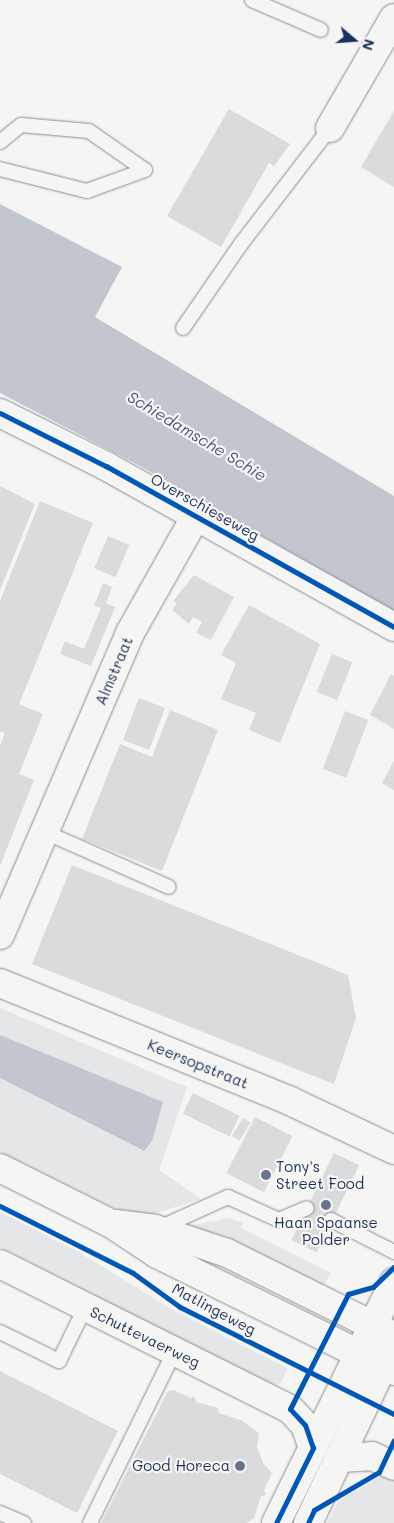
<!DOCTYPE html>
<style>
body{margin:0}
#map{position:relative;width:394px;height:1523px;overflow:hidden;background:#f5f5f3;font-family:Mali,sans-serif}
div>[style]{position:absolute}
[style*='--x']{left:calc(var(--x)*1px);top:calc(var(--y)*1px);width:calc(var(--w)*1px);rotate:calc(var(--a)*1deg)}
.green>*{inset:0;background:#e4e6e7}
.water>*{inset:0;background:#c1c6cf}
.building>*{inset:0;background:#dadbdc;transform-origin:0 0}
.roads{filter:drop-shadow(0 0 1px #898d95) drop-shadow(0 0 1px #898d95)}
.service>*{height:14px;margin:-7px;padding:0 7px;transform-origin:7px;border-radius:7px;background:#f5f5f3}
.minor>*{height:28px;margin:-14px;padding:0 14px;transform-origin:14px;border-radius:14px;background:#f5f5f3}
.tertiary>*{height:28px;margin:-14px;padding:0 14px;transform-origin:14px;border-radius:14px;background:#f5f5f3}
.secondary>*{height:28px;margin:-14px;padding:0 14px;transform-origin:14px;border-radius:14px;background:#f5f5f3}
.cycleway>*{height:5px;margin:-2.5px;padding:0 2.5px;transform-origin:2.5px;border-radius:2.5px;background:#0057b8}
.dots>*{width:14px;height:14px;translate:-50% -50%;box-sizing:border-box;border:2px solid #f6f6f2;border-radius:50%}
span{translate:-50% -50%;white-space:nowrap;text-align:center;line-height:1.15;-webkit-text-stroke:4.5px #f6f6f2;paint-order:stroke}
.street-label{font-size:15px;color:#1b2f5e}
.poi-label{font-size:15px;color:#1b2f5e}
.left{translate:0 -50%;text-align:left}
.right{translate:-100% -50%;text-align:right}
.water-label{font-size:16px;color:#46567b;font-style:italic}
.north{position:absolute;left:329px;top:15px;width:50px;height:50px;-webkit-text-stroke:4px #f6f6f2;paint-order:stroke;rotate:108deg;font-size:14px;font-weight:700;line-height:20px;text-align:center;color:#1b2f5e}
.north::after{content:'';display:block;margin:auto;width:18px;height:22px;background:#1b2f5e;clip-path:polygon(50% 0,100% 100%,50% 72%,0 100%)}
</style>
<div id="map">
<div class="green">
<i style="clip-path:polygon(0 1008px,187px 1087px,159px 1170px,201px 1199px,137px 1219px,0 1152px,0 1078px,143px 1151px,163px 1103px,0 1035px)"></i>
<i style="clip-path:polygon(0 1212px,80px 1253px,173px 1310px,287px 1368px,284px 1377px,280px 1384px,269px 1384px,0 1247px)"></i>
<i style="clip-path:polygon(229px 1218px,243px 1223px,241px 1228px,331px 1273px,321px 1290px,181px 1227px)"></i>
<i style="clip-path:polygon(387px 1472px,394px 1475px,394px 1523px,327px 1523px,339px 1500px)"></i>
</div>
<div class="water">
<i style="clip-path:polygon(0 204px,122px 267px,95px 317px,394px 496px,394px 611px,138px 465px,0 393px)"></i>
<i style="clip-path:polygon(0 1035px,163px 1102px,152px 1141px,144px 1151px,0 1078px)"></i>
</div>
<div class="building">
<i style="clip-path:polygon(229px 109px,290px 144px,274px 166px,269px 163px,221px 247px,167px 216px)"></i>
<i style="clip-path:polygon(394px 111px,394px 187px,361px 167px)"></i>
<i style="clip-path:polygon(0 486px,35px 504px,0 590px)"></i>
<i style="clip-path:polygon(40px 501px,93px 523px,19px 704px,43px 714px,19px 774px,34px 780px,0 866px,0 746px,5px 733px,0 731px,0 601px)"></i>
<i style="left:108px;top:536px;width:23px;height:35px;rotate:23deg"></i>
<i style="clip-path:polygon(194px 575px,234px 597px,211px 640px,196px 633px,202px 622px,193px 617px,189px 624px,172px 610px,177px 603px,173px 601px)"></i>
<i style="clip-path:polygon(103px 583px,112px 587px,106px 603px,115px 607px,91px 666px,60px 654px,65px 641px,84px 649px,101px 608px,94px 606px)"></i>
<i style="clip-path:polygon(249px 605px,320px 644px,280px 743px,249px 730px,256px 713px,221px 699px,236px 663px,221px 655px)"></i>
<i style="left:332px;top:654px;width:22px;height:41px;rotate:22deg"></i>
<i style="clip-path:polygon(391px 674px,394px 676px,394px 729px,370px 715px)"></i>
<i style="left:139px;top:698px;width:28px;height:45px;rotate:21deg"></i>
<i style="clip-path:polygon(170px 710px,218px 730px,162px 871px,82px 839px,120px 744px,152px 757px)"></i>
<i style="left:345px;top:711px;width:25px;height:62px;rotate:21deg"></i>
<i style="clip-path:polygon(394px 761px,394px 790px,382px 783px)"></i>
<i style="clip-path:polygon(72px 865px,348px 975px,356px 1018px,334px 1084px,32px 964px)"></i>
<i style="left:193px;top:1093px;width:52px;height:23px;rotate:26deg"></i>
<i style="left:255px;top:1117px;width:42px;height:63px;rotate:27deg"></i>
<i style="left:243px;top:1118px;width:9px;height:21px;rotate:32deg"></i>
<i style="left:334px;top:1153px;width:28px;height:97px;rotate:26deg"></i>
<i style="clip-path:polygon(0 1371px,118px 1431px,77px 1513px,0 1474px)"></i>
<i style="clip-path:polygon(174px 1390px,190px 1398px,195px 1397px,196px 1402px,218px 1408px,219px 1413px,241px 1420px,259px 1433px,257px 1447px,263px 1463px,272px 1473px,264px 1490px,266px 1495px,261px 1496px,254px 1518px,247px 1523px,101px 1523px,168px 1391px)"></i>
</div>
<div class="roads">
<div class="service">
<i style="--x:252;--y:0;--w:75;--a:23.5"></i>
<i style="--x:0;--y:142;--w:27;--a:-39"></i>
<i style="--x:21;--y:125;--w:68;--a:5"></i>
<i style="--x:89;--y:131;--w:68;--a:34.9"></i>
<i style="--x:145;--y:170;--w:62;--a:160.1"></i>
<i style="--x:87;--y:191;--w:90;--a:-165.8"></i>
<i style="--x:183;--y:328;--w:102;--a:-55.4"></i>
<i style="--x:241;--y:244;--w:146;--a:-52.5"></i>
<i style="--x:47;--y:833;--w:133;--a:23.9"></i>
<i style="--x:331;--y:1220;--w:71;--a:26.9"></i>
<i style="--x:157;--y:1229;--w:78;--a:-24.3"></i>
<i style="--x:228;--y:1197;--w:56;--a:24.3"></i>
<i style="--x:279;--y:1220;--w:30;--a:-23"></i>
<i style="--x:0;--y:1332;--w:66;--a:26.2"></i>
<i style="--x:59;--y:1361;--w:59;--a:-63.9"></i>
<i style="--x:0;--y:1513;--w:26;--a:23"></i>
<i style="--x:90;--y:1523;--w:191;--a:-63.8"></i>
</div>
<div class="minor">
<i style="--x:330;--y:128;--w:127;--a:-59.8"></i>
<i style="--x:0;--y:413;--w:119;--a:26.6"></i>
<i style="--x:106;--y:466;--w:330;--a:29.2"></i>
<i style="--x:0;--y:935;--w:329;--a:-66.7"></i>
<i style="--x:130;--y:633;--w:134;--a:-60.6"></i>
<i style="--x:0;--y:983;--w:313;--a:22.1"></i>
<i style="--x:290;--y:1101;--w:115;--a:25.2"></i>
<i style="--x:0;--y:1264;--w:324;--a:26.6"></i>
<i style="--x:290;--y:1409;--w:22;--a:47"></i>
<i style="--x:305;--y:1425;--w:24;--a:71"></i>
<i style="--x:373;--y:1325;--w:48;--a:-64"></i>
<i style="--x:339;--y:1458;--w:33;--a:-3"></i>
<i style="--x:372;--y:1456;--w:24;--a:24"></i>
</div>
<div class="tertiary">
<i style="--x:276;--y:1523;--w:220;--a:-63.9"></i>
<i style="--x:308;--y:1523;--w:199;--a:-64.5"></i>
</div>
<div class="secondary">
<i style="--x:0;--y:1168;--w:125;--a:26.6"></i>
<i style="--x:112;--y:1224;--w:54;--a:33.7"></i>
<i style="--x:157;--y:1254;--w:264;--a:26.3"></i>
<i style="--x:116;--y:1224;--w:39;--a:7"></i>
<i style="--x:155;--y:1229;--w:76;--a:18.4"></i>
<i style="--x:227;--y:1253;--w:186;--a:26.4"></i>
</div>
</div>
<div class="cycleway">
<i style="--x:0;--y:413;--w:119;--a:26.6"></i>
<i style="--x:106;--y:466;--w:330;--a:29.2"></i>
<i style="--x:0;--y:1206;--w:149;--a:26.7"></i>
<i style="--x:133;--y:1273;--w:58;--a:35.9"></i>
<i style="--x:180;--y:1307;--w:239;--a:26.6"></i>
<i style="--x:276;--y:1523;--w:84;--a:-63.7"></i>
<i style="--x:313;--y:1448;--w:24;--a:-109"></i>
<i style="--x:305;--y:1425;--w:22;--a:-133"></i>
<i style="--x:290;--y:1409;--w:129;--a:-63.2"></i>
<i style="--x:348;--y:1294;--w:26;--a:-16"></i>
<i style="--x:373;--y:1287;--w:29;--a:-44"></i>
<i style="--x:308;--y:1523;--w:14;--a:-65"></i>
<i style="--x:314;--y:1510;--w:75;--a:-30.3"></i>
<i style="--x:379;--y:1472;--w:35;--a:-65"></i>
</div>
<div class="dots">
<i style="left:266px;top:1175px;background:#677492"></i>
<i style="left:326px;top:1205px;background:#677492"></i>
<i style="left:240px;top:1466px;background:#677492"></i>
</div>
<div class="street-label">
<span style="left:205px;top:507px;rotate:29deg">Overschieseweg</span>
<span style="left:114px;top:671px;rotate:-67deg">Almstraat</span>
<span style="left:198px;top:1064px;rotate:22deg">Keersopstraat</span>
<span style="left:214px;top:1309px;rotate:28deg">Matlingeweg</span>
<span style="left:145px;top:1337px;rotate:26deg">Schuttevaerweg</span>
</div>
<div class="poi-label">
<span class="left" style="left:276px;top:1175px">Tony's<br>Street Food</span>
<span style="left:326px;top:1231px">Haan Spaanse<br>Polder</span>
<span class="right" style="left:230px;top:1466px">Good Horeca</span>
</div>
<div class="water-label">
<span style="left:197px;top:436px;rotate:31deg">Schiedamsche Schie</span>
</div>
<div class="north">N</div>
</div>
